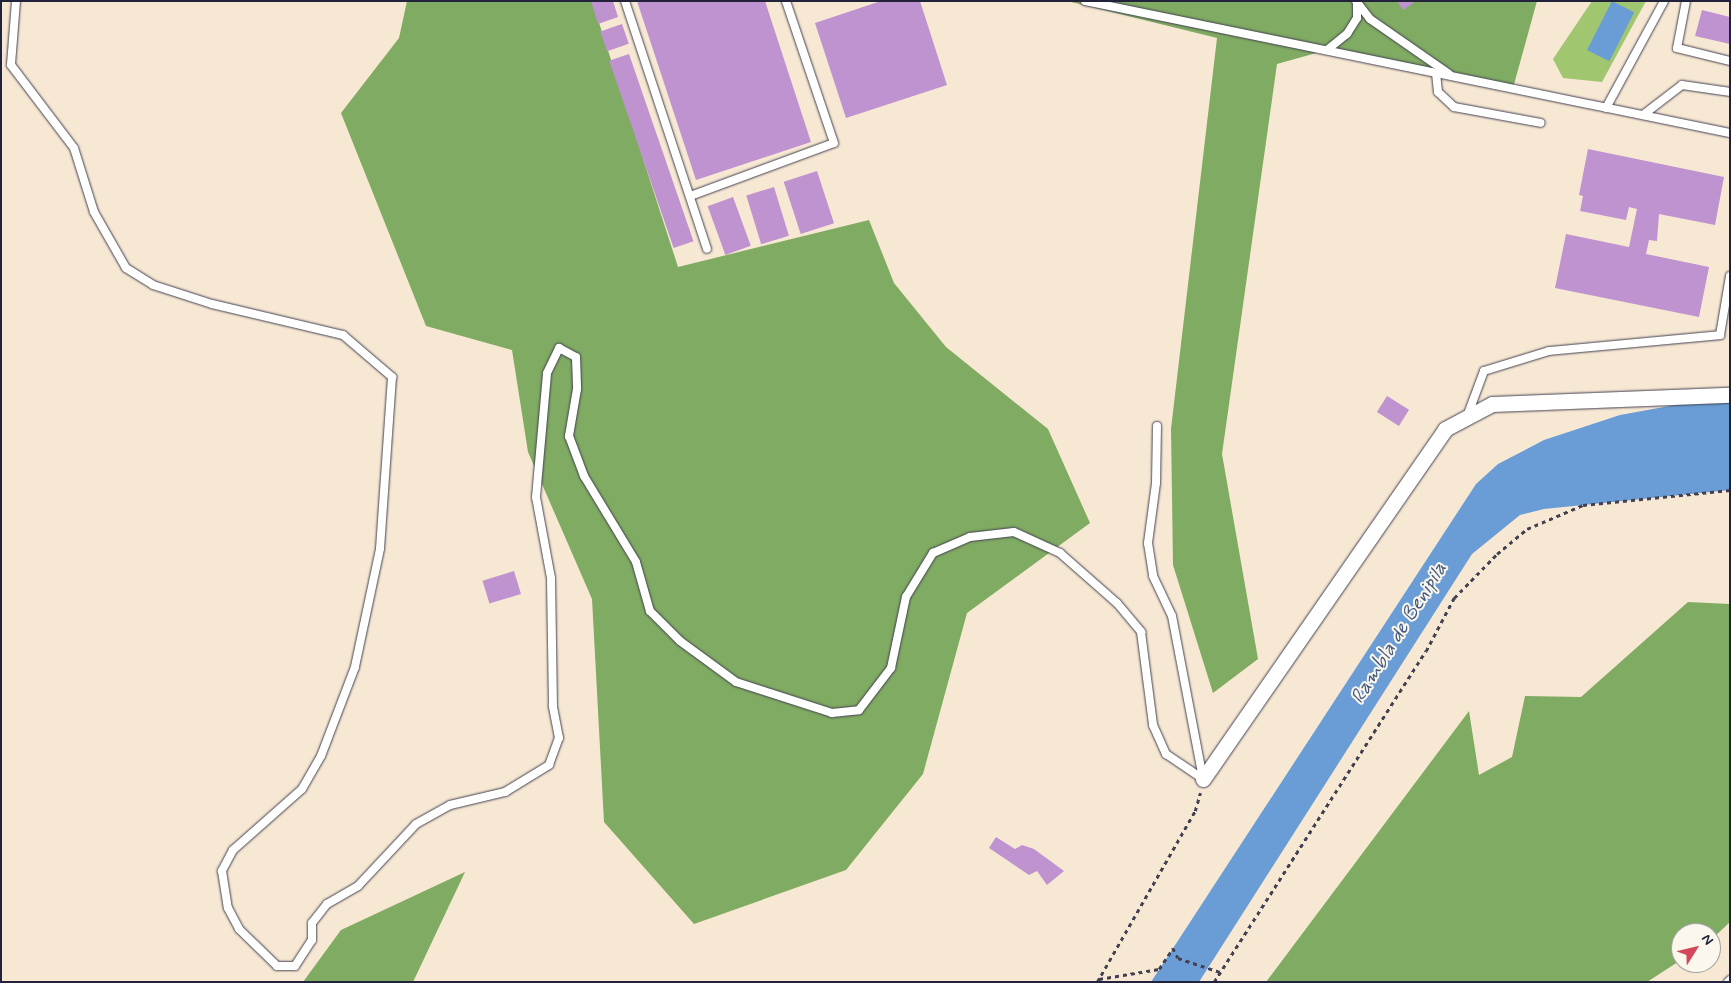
<!DOCTYPE html>
<style>
body{margin:0}
#map{position:relative;width:1731px;height:983px;overflow:hidden;background:#f7e8d3;font-family:Mynerve,sans-serif}
div>[style]{position:absolute}
[style*='--x']{left:calc(var(--x)*1px);top:calc(var(--y)*1px);width:calc(var(--w)*1px);rotate:calc(var(--a)*1deg)}
.green>*{inset:0;background:#a0c670}
.forest>*{inset:0;background:#80ab62}
.water>*{inset:0;background:#6a9dd5;transform-origin:0 0}
.building>*{inset:0;background:#be93d0;transform-origin:0 0}
.path>*{height:2.5px;margin-top:-1.25px;transform-origin:0;background:repeating-linear-gradient(90deg,#424052 0 4px,transparent 0 8px)}
.roads{filter:drop-shadow(0 0 1px #424052) drop-shadow(0 0 1px #424052)}
.service>*{height:8px;margin:-4px;padding:0 4px;transform-origin:4px;border-radius:4px;background:#fff}
.minor>*{height:15px;margin:-7.5px;padding:0 7.5px;transform-origin:7.5px;border-radius:7.5px;background:#fff}
span{translate:-50% -50%;white-space:nowrap;text-align:center;line-height:1.15;-webkit-text-stroke:4px #fbf7ec;paint-order:stroke}
.water-label{font-size:20px;color:#425980;font-style:italic}
.frame{position:absolute;inset:0;border:2px solid #22223b;pointer-events:none}
.north{position:absolute;left:1671px;top:923px;width:50px;height:50px;box-sizing:border-box;background:#fbf7ec;border:1px solid #a4a2a5;border-radius:50%;rotate:54deg;font-size:14px;font-weight:700;line-height:20px;text-align:center;color:#22223b}
.north::after{content:'';display:block;margin:auto;width:18px;height:22px;background:#d1495b;clip-path:polygon(50% 0,100% 100%,50% 72%,0 100%)}
</style>
<div id="map">
<div class="green">
<i style="clip-path:polygon(1592px 1px,1646px 1px,1602px 82px,1563px 78px,1553px 59px)"></i>
</div>
<div class="forest">
<i style="clip-path:polygon(407px 1px,592px 1px,678px 267px,869px 220px,894px 283px,946px 347px,1048px 429px,1090px 523px,967px 613px,923px 774px,846px 870px,694px 924px,604px 822px,592px 599px,528px 452px,512px 350px,426px 326px,341px 113px,399px 38px)"></i>
<i style="clip-path:polygon(1067px 1px,1537px 1px,1513px 88px,1327px 50px,1277px 64px,1222px 454px,1258px 659px,1213px 693px,1173px 565px,1171px 429px,1217px 38px)"></i>
<i style="clip-path:polygon(1688px 602px,1730px 604px,1730px 922px,1711px 940px,1711px 933px,1681px 933px,1681px 960px,1647px 982px,1266px 982px,1469px 711px,1479px 775px,1512px 757px,1525px 696px,1581px 697px)"></i>
<i style="clip-path:polygon(465px 872px,413px 982px,303px 982px,341px 930px)"></i>
</div>
<div class="water">
<i style="left:1612px;top:1px;width:25px;height:55px;rotate:27deg"></i>
<i style="clip-path:polygon(1730px 395px,1730px 490px,1544px 509px,1520px 515px,1472px 554px,1199px 982px,1151px 982px,1476px 484px,1498px 464px,1544px 440px,1620px 415px)"></i>
</div>
<div class="building">
<i style="clip-path:polygon(591px 1px,613px 1px,618px 17px,598px 24px)"></i>
<i style="clip-path:polygon(637px 1px,765px 1px,811px 142px,696px 180px)"></i>
<i style="clip-path:polygon(881px 1px,920px 1px,947px 85px,846px 118px,815px 23px)"></i>
<i style="clip-path:polygon(1397px 1px,1416px 1px,1403px 10px)"></i>
<i style="clip-path:polygon(1702px 10px,1730px 17px,1730px 44px,1695px 36px)"></i>
<i style="left:622px;top:24px;width:21px;height:23px;rotate:71deg"></i>
<i style="left:629px;top:54px;width:198px;height:21px;rotate:71deg"></i>
<i style="clip-path:polygon(1588px 149px,1724px 177px,1715px 225px,1659px 214px,1657px 241px,1649px 240px,1646px 254px,1709px 267px,1699px 317px,1555px 288px,1566px 234px,1629px 247px,1637px 209px,1629px 207px,1626px 220px,1580px 211px,1583px 196px,1579px 195px)"></i>
<i style="left:817px;top:171px;width:55px;height:35px;rotate:72deg"></i>
<i style="left:774px;top:187px;width:51px;height:29px;rotate:73deg"></i>
<i style="left:733px;top:197px;width:52px;height:27px;rotate:70deg"></i>
<i style="left:1387px;top:396px;width:26px;height:19px;rotate:32deg"></i>
<i style="left:514px;top:571px;width:24px;height:33px;rotate:73deg"></i>
<i style="clip-path:polygon(996px 837px,1015px 849px,1022px 845px,1034px 849px,1064px 871px,1047px 885px,1037px 871px,1029px 875px,989px 848px)"></i>
</div>
<div class="path">
<i style="--x:1173;--y:948;--w:11;--a:63"></i>
<i style="--x:1178;--y:958;--w:44;--a:18.4"></i>
<i style="--x:1099;--y:979;--w:61;--a:-9.5"></i>
<i style="--x:1159;--y:969;--w:25;--a:-56"></i>
<i style="--x:1097;--y:982;--w:197;--a:-60.2"></i>
<i style="--x:1195;--y:811;--w:19;--a:-74"></i>
<i style="--x:1214;--y:982;--w:393;--a:-57.4"></i>
<i style="--x:1426;--y:651;--w:60;--a:-62.2"></i>
<i style="--x:1454;--y:598;--w:62;--a:-45.7"></i>
<i style="--x:1497;--y:554;--w:39;--a:-40"></i>
<i style="--x:1527;--y:529;--w:61;--a:-23.2"></i>
<i style="--x:1583;--y:505;--w:148;--a:-5.8"></i>
</div>
<div class="roads">
<div class="service">
<i style="--x:16;--y:1;--w:64;--a:94.5"></i>
<i style="--x:11;--y:65;--w:104;--a:52.8"></i>
<i style="--x:74;--y:148;--w:67;--a:72.6"></i>
<i style="--x:94;--y:212;--w:64;--a:60.3"></i>
<i style="--x:126;--y:268;--w:32;--a:32"></i>
<i style="--x:153;--y:285;--w:62;--a:17.9"></i>
<i style="--x:212;--y:304;--w:135;--a:13.3"></i>
<i style="--x:343;--y:335;--w:65;--a:40.6"></i>
<i style="--x:392;--y:377;--w:172;--a:94"></i>
<i style="--x:380;--y:549;--w:121;--a:102"></i>
<i style="--x:355;--y:667;--w:95;--a:110.9"></i>
<i style="--x:321;--y:756;--w:38;--a:120"></i>
<i style="--x:302;--y:789;--w:92;--a:138.5"></i>
<i style="--x:233;--y:850;--w:24;--a:118"></i>
<i style="--x:222;--y:871;--w:37;--a:81"></i>
<i style="--x:228;--y:908;--w:24;--a:62"></i>
<i style="--x:239;--y:929;--w:53;--a:44.2"></i>
<i style="--x:277;--y:966;--w:18;--a:0"></i>
<i style="--x:295;--y:966;--w:31;--a:-57"></i>
<i style="--x:312;--y:940;--w:17;--a:-90"></i>
<i style="--x:312;--y:923;--w:24;--a:-52"></i>
<i style="--x:327;--y:904;--w:36;--a:-30"></i>
<i style="--x:358;--y:886;--w:85;--a:-46.9"></i>
<i style="--x:416;--y:824;--w:39;--a:-29"></i>
<i style="--x:450;--y:805;--w:57;--a:-13.3"></i>
<i style="--x:505;--y:792;--w:52;--a:-31.5"></i>
<i style="--x:549;--y:765;--w:29;--a:-70"></i>
<i style="--x:559;--y:738;--w:33;--a:-101"></i>
<i style="--x:553;--y:706;--w:128;--a:-90.9"></i>
<i style="--x:551;--y:578;--w:82;--a:-100.5"></i>
<i style="--x:536;--y:497;--w:124;--a:-84.9"></i>
<i style="--x:547;--y:373;--w:28;--a:-64"></i>
<i style="--x:559;--y:348;--w:19;--a:28"></i>
<i style="--x:576;--y:357;--w:32;--a:88"></i>
<i style="--x:577;--y:389;--w:48;--a:99.7"></i>
<i style="--x:569;--y:436;--w:43;--a:69.4"></i>
<i style="--x:584;--y:476;--w:100;--a:58.8"></i>
<i style="--x:636;--y:562;--w:51;--a:74.1"></i>
<i style="--x:650;--y:611;--w:42;--a:45"></i>
<i style="--x:680;--y:641;--w:69;--a:36.2"></i>
<i style="--x:736;--y:682;--w:101;--a:17.9"></i>
<i style="--x:832;--y:713;--w:27;--a:-6"></i>
<i style="--x:859;--y:710;--w:53;--a:-52.7"></i>
<i style="--x:891;--y:668;--w:73;--a:-78.1"></i>
<i style="--x:906;--y:597;--w:52;--a:-58.5"></i>
<i style="--x:933;--y:553;--w:40;--a:-23.4"></i>
<i style="--x:970;--y:537;--w:44;--a:-6.5"></i>
<i style="--x:1014;--y:532;--w:51;--a:24.5"></i>
<i style="--x:1060;--y:553;--w:76;--a:41.3"></i>
<i style="--x:1117;--y:603;--w:38;--a:50"></i>
<i style="--x:1141;--y:632;--w:94;--a:82.6"></i>
<i style="--x:1153;--y:725;--w:32;--a:66"></i>
<i style="--x:1166;--y:754;--w:45;--a:34"></i>
<i style="--x:625;--y:1;--w:261;--a:71.7"></i>
<i style="--x:1085;--y:1;--w:658;--a:11.57"></i>
<i style="--x:1356;--y:1;--w:23;--a:52"></i>
<i style="--x:1370;--y:19;--w:96;--a:34.8"></i>
<i style="--x:1686;--y:1;--w:48;--a:100.8"></i>
<i style="--x:1677;--y:48;--w:55;--a:13.8"></i>
<i style="--x:1327;--y:50;--w:26;--a:-39"></i>
<i style="--x:1347;--y:34;--w:19;--a:-58"></i>
<i style="--x:1357;--y:18;--w:16;--a:-90"></i>
<i style="--x:1436;--y:73;--w:19;--a:84"></i>
<i style="--x:1438;--y:92;--w:22;--a:43"></i>
<i style="--x:1454;--y:107;--w:88;--a:10.4"></i>
<i style="--x:1606;--y:108;--w:122;--a:-61.5"></i>
<i style="--x:1643;--y:115;--w:49;--a:-37.6"></i>
<i style="--x:1682;--y:85;--w:49;--a:8.3"></i>
<i style="--x:690;--y:196;--w:153;--a:-20.2"></i>
<i style="--x:834;--y:143;--w:150;--a:-108.7"></i>
<i style="--x:1468;--y:414;--w:46;--a:-69.6"></i>
<i style="--x:1484;--y:371;--w:68;--a:-17.1"></i>
<i style="--x:1549;--y:351;--w:172;--a:-5.3"></i>
<i style="--x:1720;--y:335;--w:60;--a:-80.4"></i>
<i style="--x:1157;--y:426;--w:57;--a:91"></i>
<i style="--x:1156;--y:483;--w:61;--a:97.6"></i>
<i style="--x:1148;--y:543;--w:33;--a:81"></i>
<i style="--x:1153;--y:576;--w:44;--a:64.6"></i>
<i style="--x:1172;--y:616;--w:166;--a:79.2"></i>
<i style="--x:1728;--y:982;--w:3;--a:-45"></i>
</div>
<div class="minor">
<i style="--x:1203;--y:779;--w:426;--a:-55.3"></i>
<i style="--x:1445;--y:429;--w:53;--a:-28"></i>
<i style="--x:1492;--y:404;--w:238;--a:-2.2"></i>
</div>
</div>
<div class="water-label">
<span style="left:1399px;top:633px;rotate:-58deg">Rambla de Benipila</span>
</div>
<div class="frame"></div>
<div class="north">N</div>
</div>
